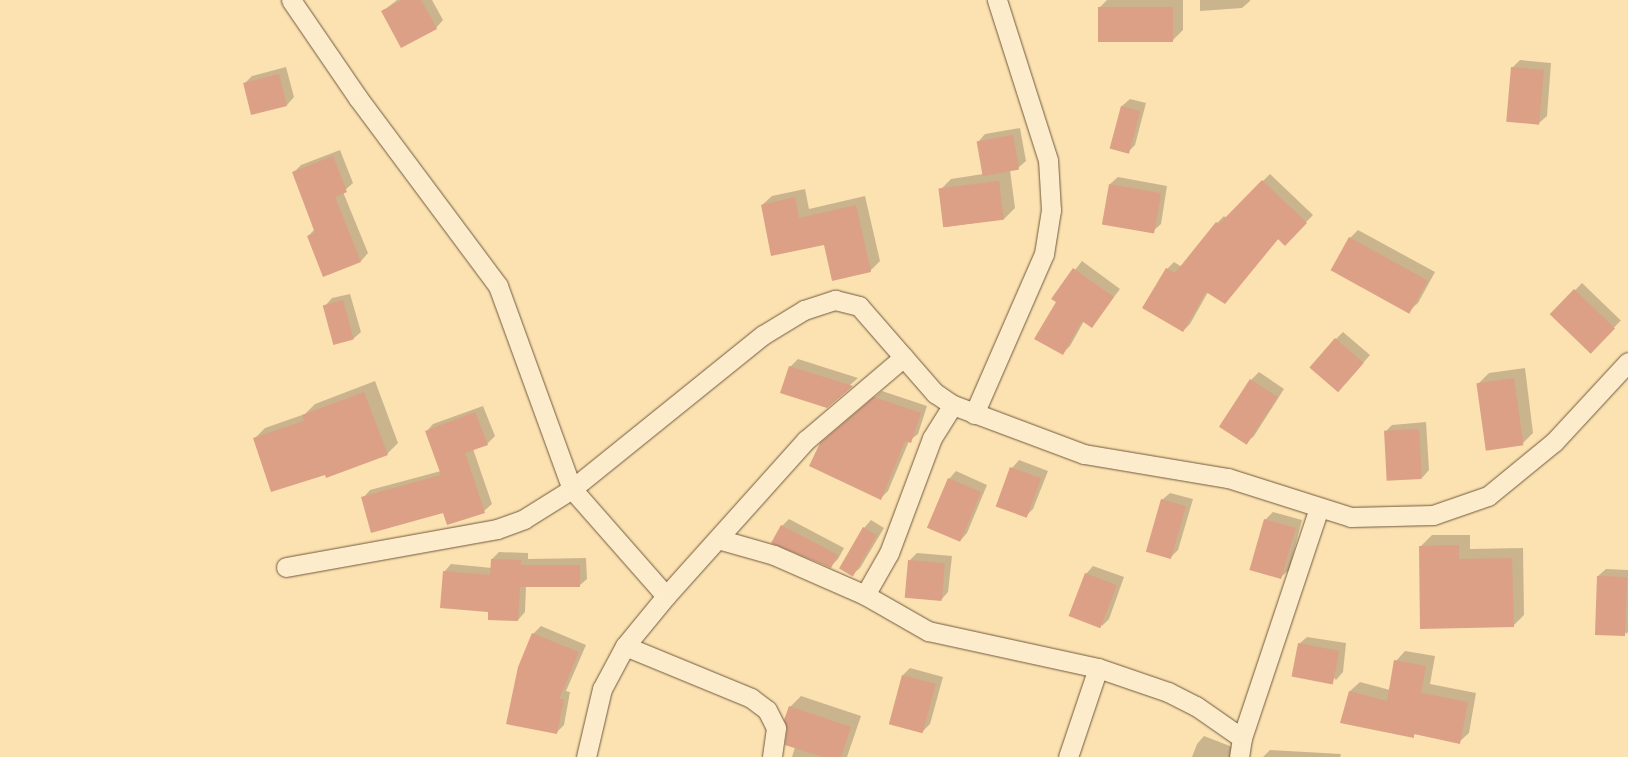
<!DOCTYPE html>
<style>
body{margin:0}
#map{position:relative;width:1628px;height:757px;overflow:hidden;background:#fce2b1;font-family:"Gentium Book Plus",serif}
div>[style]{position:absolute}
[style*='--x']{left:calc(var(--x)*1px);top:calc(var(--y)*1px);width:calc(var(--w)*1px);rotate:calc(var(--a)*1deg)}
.shadow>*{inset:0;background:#0003;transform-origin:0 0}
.building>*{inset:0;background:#dca086;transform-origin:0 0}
.roads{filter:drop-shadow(0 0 1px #70593e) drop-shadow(0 0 1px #70593e)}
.minor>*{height:19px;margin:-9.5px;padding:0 9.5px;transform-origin:9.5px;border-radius:9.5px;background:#fdeccc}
span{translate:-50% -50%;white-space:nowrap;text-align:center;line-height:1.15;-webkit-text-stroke:5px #fdeccc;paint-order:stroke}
</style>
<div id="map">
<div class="shadow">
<i style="clip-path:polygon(397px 0,432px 0,443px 20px,436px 28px,383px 11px)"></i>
<i style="clip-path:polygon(1107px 0,1183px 0,1183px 30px,1172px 41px,1099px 8px)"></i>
<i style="clip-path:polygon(1200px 0,1250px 0,1250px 1px,1242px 8px,1200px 11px)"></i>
<i style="clip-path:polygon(1520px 60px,1551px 63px,1547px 116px,1539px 123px,1512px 68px)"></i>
<i style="clip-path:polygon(286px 67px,294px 97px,287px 105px,245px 83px,252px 76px)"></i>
<i style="clip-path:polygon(1130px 99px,1146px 103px,1135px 145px,1127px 153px,1111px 148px,1122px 106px)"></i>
<i style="clip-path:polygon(1020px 128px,1026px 161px,1018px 168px,1010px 170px,1015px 208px,1004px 219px,945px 227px,940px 190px,951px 179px,983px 174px,978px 142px,985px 134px)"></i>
<i style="clip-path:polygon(340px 150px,353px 183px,343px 192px,368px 253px,361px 261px,324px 276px,308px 236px,315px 229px,294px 172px,301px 165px)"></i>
<i style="clip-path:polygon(1270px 174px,1313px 215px,1285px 244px,1279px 238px,1225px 303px,1208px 292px,1190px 324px,1183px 331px,1167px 269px,1174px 262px,1182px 267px,1217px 223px,1224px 216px,1226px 218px)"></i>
<i style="clip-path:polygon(1118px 177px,1167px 186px,1161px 224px,1153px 231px,1110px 184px)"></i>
<i style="clip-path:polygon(805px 189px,809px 209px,865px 196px,880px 261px,870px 271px,762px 205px,772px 196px)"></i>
<i style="clip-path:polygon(1358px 230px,1435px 272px,1418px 303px,1410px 310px,1350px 238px)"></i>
<i style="clip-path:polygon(1082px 261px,1120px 289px,1092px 326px,1084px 321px,1070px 346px,1063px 353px,1057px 302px,1053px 298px)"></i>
<i style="left:1582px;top:283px;width:54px;height:44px;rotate:44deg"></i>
<i style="clip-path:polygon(350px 294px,361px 332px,353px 339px,325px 306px,332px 298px)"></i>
<i style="clip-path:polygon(1343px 332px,1370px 355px,1346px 383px,1336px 339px)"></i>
<i style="clip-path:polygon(798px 359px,858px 378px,826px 406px,790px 367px)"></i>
<i style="clip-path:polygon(1525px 368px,1533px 433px,1522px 444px,1478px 384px,1489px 373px)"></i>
<i style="clip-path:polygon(1259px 372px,1284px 389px,1254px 436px,1246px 443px,1221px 426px,1251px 380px)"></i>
<i style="clip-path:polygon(375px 381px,398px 443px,387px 454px,325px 473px,254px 439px,265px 428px,305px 414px,315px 404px)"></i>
<i style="clip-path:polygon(882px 391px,927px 406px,918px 434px,909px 441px,888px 491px,880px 499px,829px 436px)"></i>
<i style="clip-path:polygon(483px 406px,495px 436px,487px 444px,473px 449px,492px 504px,484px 511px,444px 511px,363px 498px,370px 490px,441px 471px,426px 432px,433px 424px)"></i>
<i style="clip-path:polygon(1426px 422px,1429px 470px,1422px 478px,1385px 432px,1392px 425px)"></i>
<i style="clip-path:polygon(1019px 460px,1048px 471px,1033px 509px,1026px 516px,1012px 468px)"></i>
<i style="clip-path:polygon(956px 471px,987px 485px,967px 533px,960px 541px,949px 479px)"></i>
<i style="clip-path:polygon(1170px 493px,1193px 499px,1178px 550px,1171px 557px,1162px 500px)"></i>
<i style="clip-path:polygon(1273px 512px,1302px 520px,1289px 570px,1281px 577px,1265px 520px)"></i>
<i style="clip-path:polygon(789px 519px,844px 548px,838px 559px,831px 566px,782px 526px)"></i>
<i style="clip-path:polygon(871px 520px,884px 528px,860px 568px,852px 575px,864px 528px)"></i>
<i style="clip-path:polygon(1432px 535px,1470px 535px,1470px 549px,1523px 548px,1524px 615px,1513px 626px,1421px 546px)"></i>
<i style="clip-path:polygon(499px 552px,528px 553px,528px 559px,586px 558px,587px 579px,579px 586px,526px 586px,525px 612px,518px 620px,489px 610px,444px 572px,451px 564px,492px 568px,492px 559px)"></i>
<i style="clip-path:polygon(917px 553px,952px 556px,948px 592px,941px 600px,910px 560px)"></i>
<i style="clip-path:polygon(1093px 566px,1124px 577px,1109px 619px,1102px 626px,1086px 574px)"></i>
<i style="clip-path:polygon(1606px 569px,1628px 570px,1628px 632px,1626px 634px,1598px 576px)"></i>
<i style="clip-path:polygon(541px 626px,586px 645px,566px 691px,570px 692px,564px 725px,557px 732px,519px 668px,533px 634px)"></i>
<i style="clip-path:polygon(1307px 637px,1346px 643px,1343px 672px,1336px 680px,1299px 644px)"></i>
<i style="clip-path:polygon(1405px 651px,1435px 656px,1430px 684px,1476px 693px,1469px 733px,1459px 742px,1416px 733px,1413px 736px,1342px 722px,1350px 691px,1360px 682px,1390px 690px,1396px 661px)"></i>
<i style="clip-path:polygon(910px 668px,943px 677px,930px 724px,922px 732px,903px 675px)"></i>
<i style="clip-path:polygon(801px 696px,861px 716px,847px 757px,792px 757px,795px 747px,790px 707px)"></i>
<i style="clip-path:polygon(1204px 736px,1235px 748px,1234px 757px,1192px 757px,1197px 744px)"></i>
<i style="clip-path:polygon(1270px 750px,1341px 754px,1340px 757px,1263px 757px)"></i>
</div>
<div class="building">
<i style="clip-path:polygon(402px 0,421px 0,437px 29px,401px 48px,381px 11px)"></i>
<i style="left:1098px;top:7px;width:75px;height:35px"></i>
<i style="left:1511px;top:67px;width:33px;height:55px;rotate:5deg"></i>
<i style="left:279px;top:74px;width:33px;height:37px;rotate:76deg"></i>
<i style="left:1121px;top:106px;width:20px;height:44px;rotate:15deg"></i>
<i style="left:1013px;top:135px;width:35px;height:37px;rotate:80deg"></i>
<i style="clip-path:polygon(333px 156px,347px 192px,335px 197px,361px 262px,323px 277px,307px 236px,315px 233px,292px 172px)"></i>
<i style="clip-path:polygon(1262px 180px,1307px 223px,1285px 246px,1278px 239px,1225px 304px,1206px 292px,1183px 332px,1142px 308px,1166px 268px,1175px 273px,1216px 222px,1219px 224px)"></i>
<i style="left:999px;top:181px;width:39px;height:61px;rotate:83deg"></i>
<i style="left:1109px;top:184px;width:53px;height:41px;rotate:10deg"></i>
<i style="clip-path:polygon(795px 197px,799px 218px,856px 205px,871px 272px,832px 281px,824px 245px,771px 256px,761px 205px)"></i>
<i style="left:1349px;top:237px;width:90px;height:38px;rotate:29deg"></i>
<i style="clip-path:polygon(1073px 268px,1114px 297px,1092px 328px,1082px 321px,1063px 355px,1034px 339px,1056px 302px,1051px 299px)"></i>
<i style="left:1574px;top:289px;width:57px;height:35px;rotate:44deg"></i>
<i style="left:343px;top:300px;width:41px;height:21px;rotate:75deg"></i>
<i style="left:1335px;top:338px;width:38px;height:39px;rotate:41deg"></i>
<i style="clip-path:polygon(789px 366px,853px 386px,827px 408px,780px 393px)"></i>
<i style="left:1514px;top:378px;width:68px;height:38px;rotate:82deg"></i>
<i style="left:1250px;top:379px;width:33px;height:57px;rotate:33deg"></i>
<i style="clip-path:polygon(364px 392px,388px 455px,326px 478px,325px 475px,271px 492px,253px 438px,304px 421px,302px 415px)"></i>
<i style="clip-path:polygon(874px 397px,921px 413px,911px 443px,905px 441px,881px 500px,809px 466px,820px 443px)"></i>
<i style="clip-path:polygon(475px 412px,488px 445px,465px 453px,485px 513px,447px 525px,443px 513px,371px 533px,361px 497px,441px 475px,425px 431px)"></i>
<i style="left:1419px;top:429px;width:50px;height:35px;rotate:87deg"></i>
<i style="left:1010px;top:467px;width:33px;height:42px;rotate:20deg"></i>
<i style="left:948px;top:478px;width:36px;height:54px;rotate:23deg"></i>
<i style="left:1161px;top:499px;width:26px;height:55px;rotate:16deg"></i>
<i style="left:1264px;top:519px;width:33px;height:53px;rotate:16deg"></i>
<i style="clip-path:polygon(781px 525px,838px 555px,831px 568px,771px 543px)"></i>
<i style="left:863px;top:527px;width:16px;height:48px;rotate:30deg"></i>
<i style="clip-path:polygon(1459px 545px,1459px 559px,1512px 558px,1514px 627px,1420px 629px,1419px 546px)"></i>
<i style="clip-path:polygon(491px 559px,521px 560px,521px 565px,580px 565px,580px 587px,520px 587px,518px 621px,488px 620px,488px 612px,440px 608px,443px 571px,490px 575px)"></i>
<i style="left:908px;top:560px;width:37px;height:38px;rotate:5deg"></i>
<i style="left:1085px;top:573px;width:34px;height:46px;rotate:21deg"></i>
<i style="left:1597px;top:576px;width:30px;height:59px;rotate:2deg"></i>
<i style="clip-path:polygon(532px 633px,579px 652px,559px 699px,564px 699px,557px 734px,506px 724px,518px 667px)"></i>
<i style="left:1298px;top:643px;width:42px;height:34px;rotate:11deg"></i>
<i style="clip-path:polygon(1394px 660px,1426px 666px,1421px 693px,1468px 702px,1460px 744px,1414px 734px,1414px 738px,1340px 723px,1349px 691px,1387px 701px)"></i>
<i style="left:902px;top:675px;width:35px;height:51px;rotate:15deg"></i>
<i style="clip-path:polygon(789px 706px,851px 727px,841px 757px,823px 757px,785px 745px,787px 729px,784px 720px)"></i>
</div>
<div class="roads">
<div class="minor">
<i style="--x:291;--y:0;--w:119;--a:55.6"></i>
<i style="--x:358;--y:98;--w:234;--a:53.3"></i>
<i style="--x:498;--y:286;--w:216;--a:70"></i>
<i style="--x:572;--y:489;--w:142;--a:48.7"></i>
<i style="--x:974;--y:414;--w:175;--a:-66.4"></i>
<i style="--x:1044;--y:254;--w:45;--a:-81"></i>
<i style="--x:1051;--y:210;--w:50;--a:-93.4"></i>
<i style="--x:1048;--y:160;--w:168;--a:-107.7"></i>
<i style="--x:718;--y:539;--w:58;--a:15.9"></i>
<i style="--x:774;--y:555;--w:99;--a:23.7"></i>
<i style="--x:865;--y:595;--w:73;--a:29.7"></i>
<i style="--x:928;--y:631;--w:174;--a:12.3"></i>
<i style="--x:1098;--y:668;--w:74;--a:18.9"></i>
<i style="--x:1168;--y:692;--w:31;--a:27"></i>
<i style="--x:1196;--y:706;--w:56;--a:34.8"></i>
<i style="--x:286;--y:567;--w:214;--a:-10.2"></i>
<i style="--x:497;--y:529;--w:29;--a:-20"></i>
<i style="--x:524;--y:519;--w:57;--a:-32"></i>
<i style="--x:572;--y:489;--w:245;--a:-38.9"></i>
<i style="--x:763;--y:335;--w:48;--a:-31.4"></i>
<i style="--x:804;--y:310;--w:33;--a:-18"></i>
<i style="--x:835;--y:300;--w:25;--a:14"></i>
<i style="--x:859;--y:306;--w:116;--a:48.9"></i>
<i style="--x:935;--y:393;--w:22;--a:34"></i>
<i style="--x:953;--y:405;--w:140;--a:20.5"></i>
<i style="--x:1084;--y:454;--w:146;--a:9.5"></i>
<i style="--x:1228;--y:478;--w:129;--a:17.6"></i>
<i style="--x:1351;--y:517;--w:82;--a:-1.4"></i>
<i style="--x:1433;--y:515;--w:58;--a:-19.1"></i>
<i style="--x:1488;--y:496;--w:85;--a:-39.3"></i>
<i style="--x:1554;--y:442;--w:109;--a:-47.2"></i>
<i style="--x:865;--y:595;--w:48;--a:-60.3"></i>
<i style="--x:889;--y:553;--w:123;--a:-69.5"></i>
<i style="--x:932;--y:438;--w:39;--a:-58"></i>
<i style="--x:625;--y:646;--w:136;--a:22.4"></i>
<i style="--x:751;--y:698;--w:20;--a:37"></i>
<i style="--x:767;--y:710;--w:20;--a:63"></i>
<i style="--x:776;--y:728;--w:29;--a:98"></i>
<i style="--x:586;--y:757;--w:70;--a:-76.8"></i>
<i style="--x:602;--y:689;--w:49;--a:-61.9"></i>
<i style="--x:625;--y:646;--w:65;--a:-50.6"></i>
<i style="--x:666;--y:596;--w:210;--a:-48.1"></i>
<i style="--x:806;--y:440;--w:128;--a:-40.3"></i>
<i style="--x:1068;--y:757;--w:94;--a:-71.4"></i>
<i style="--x:1239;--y:757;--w:19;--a:-81"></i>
<i style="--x:1242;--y:738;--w:243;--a:-71.5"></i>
</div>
</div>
</div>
